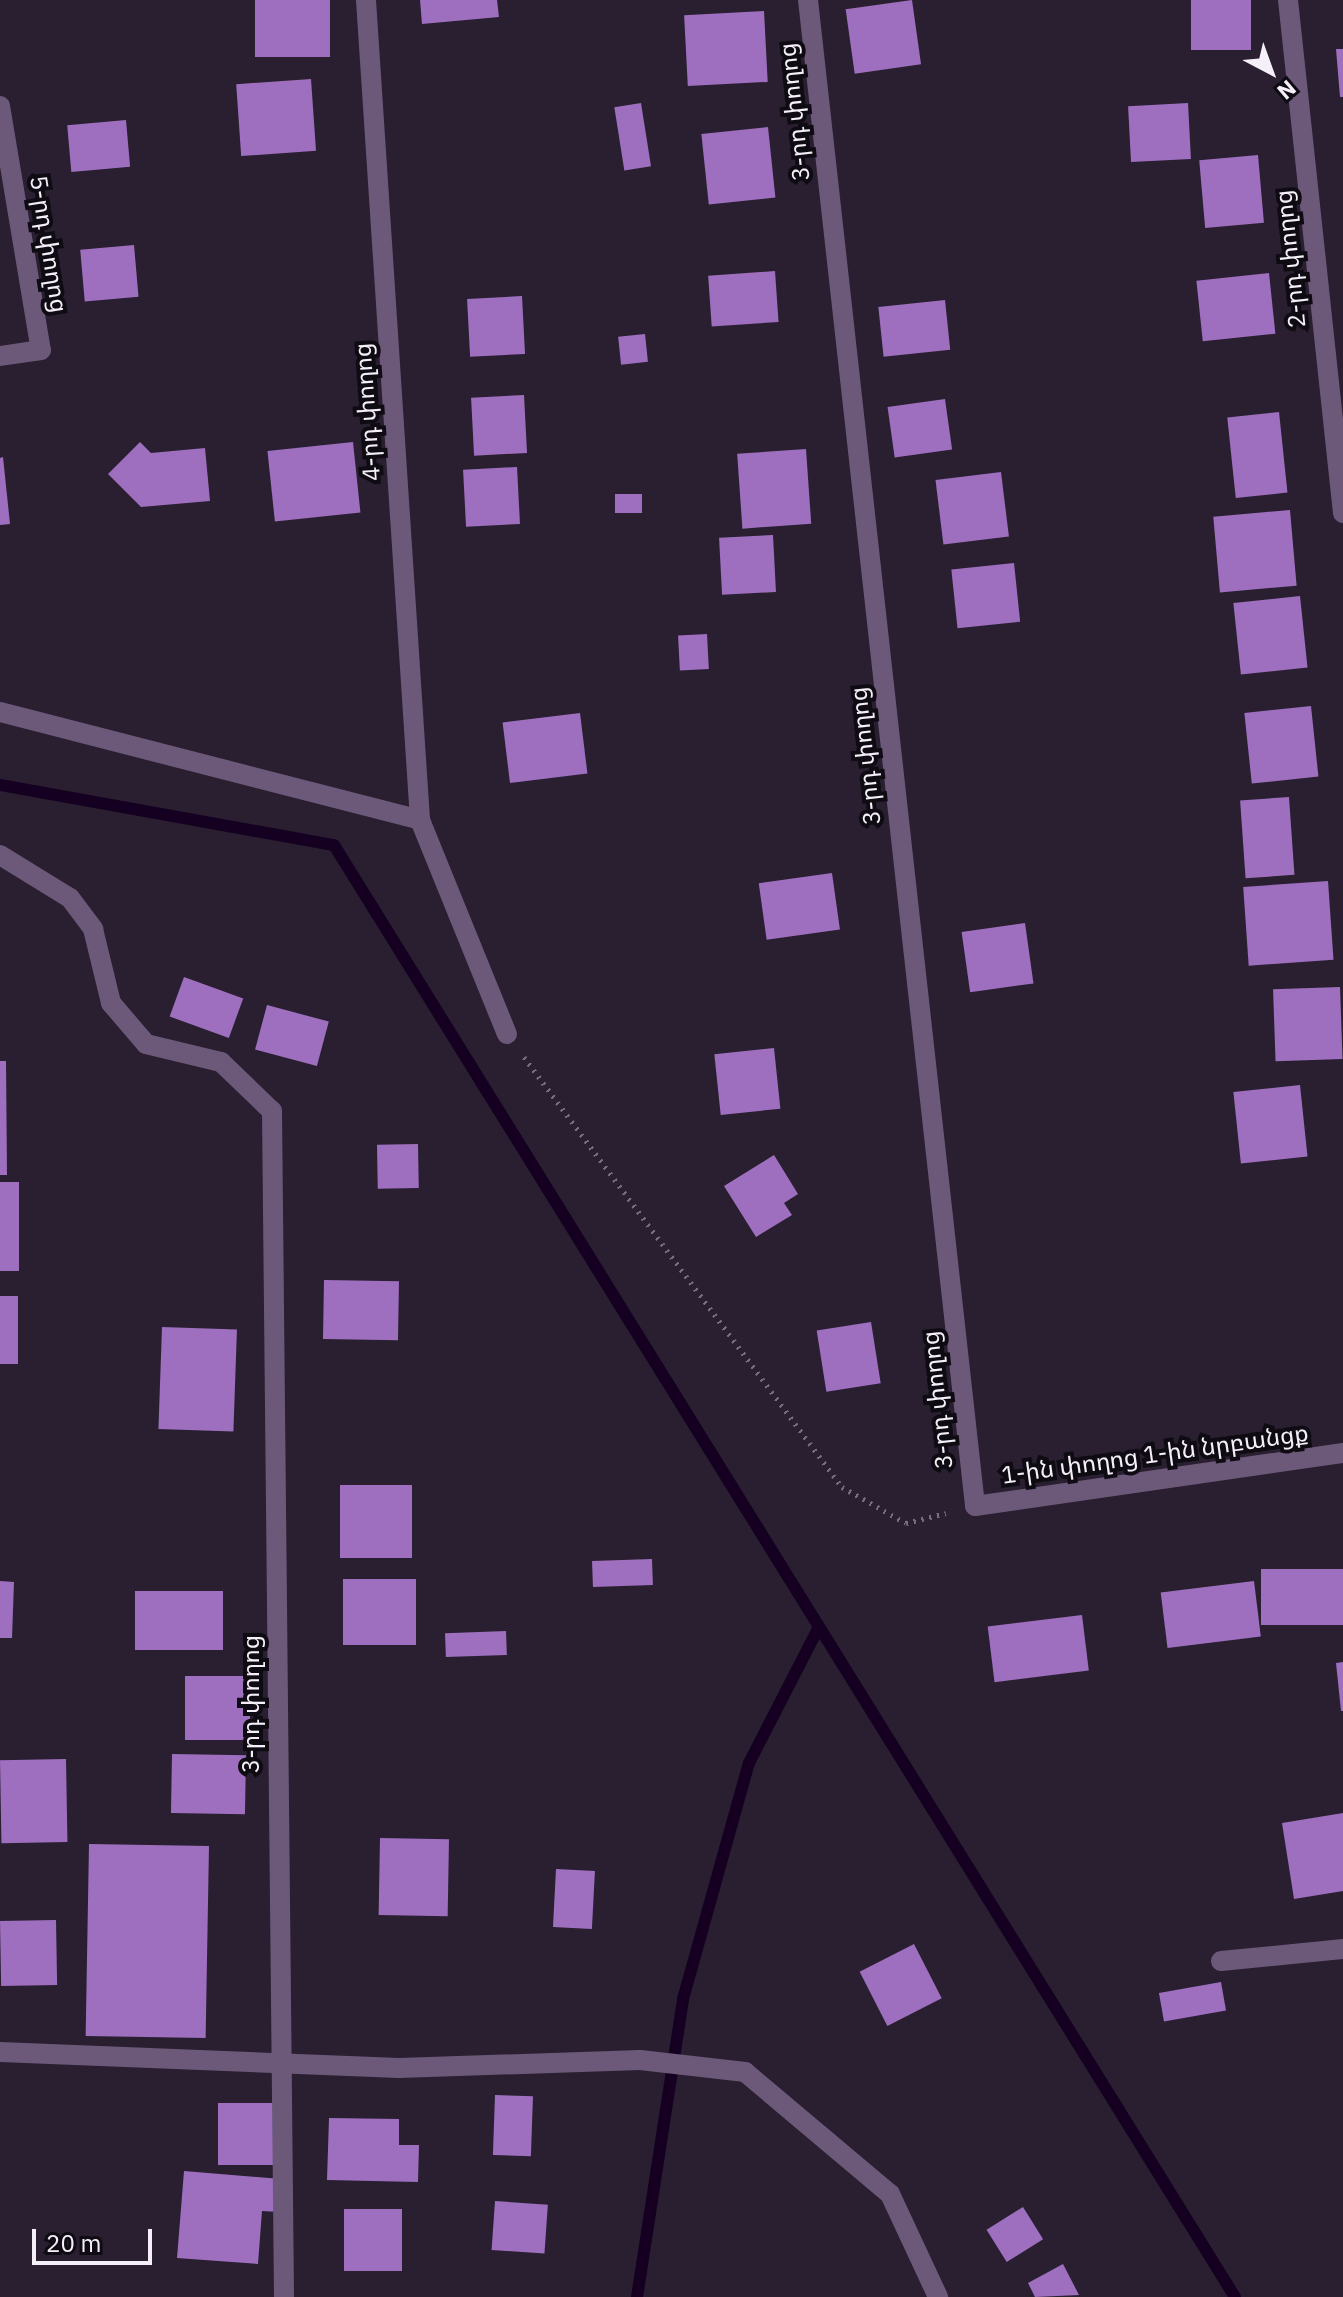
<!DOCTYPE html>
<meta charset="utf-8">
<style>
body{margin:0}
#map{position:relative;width:1343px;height:2297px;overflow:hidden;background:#291f30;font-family:"IBM Plex Sans","Noto Sans Armenian",sans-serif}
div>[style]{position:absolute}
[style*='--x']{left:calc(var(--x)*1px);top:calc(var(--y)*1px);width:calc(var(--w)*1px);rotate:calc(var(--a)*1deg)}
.stream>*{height:12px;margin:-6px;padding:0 6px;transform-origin:6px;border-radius:6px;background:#150022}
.building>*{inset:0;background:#9e6fbf;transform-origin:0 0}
.path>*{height:5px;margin-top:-2.5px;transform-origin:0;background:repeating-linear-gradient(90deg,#766e7d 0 2px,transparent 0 8px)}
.street>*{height:20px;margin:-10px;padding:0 10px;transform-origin:10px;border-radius:10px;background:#6c597a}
span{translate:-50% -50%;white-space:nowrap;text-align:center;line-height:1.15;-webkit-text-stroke:8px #0f0b13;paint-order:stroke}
.street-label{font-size:24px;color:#f5effa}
.north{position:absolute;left:1231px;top:32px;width:80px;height:80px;-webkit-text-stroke:6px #0f0b13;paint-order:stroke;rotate:139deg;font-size:22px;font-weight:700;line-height:32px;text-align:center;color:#f5effa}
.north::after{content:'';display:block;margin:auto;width:28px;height:36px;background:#f5effa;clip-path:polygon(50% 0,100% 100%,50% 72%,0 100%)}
.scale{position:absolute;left:32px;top:2229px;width:120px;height:36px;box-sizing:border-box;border:4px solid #f5effa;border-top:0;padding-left:10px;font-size:24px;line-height:28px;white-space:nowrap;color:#f5effa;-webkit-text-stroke:6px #0f0b13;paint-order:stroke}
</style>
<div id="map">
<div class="stream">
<i style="--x:0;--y:785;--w:339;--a:10.2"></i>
<i style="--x:334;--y:845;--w:1709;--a:58.18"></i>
<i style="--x:637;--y:2297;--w:302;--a:-81.2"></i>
<i style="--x:683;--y:1999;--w:245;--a:-74.4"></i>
<i style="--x:749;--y:1763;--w:153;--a:-62.8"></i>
</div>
<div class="building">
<i style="left:255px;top:0;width:75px;height:57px"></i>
<i style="clip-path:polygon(420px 0,497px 0,499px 17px,422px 24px)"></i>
<i style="left:912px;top:0;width:65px;height:67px;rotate:82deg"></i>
<i style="left:1191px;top:0;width:60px;height:50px"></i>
<i style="left:764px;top:11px;width:71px;height:80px;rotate:87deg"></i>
<i style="clip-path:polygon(1336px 49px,1343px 49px,1343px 97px,1340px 97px)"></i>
<i style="left:311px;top:79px;width:72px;height:75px;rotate:86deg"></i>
<i style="left:641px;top:103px;width:64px;height:27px;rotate:81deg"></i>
<i style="left:1188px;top:103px;width:56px;height:60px;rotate:87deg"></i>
<i style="left:126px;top:120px;width:47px;height:59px;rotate:85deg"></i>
<i style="left:768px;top:127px;width:71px;height:67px;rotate:84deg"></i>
<i style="left:1258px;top:155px;width:68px;height:59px;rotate:85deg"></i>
<i style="left:134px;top:245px;width:52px;height:54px;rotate:85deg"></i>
<i style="left:775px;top:271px;width:51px;height:67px;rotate:86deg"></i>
<i style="left:1269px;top:273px;width:61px;height:73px;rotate:84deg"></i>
<i style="left:522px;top:296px;width:58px;height:55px;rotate:87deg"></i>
<i style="left:945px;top:300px;width:50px;height:67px;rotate:84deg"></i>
<i style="left:645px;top:334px;width:28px;height:27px;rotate:84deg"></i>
<i style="left:524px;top:395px;width:58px;height:53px;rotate:87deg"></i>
<i style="left:945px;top:399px;width:51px;height:58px;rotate:82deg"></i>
<i style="left:1279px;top:412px;width:81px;height:52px;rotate:84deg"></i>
<i style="clip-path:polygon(140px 442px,151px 453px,205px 448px,210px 501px,141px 507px,108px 474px)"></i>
<i style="left:353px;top:442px;width:71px;height:86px;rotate:84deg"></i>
<i style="left:806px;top:449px;width:75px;height:69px;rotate:86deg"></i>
<i style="clip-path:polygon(3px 457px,10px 524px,0 525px,0 458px)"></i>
<i style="left:517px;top:467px;width:57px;height:54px;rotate:87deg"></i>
<i style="left:1001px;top:472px;width:65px;height:66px;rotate:83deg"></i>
<i style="left:615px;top:494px;width:27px;height:19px"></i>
<i style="left:1290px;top:510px;width:76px;height:77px;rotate:85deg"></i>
<i style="left:773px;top:535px;width:57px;height:54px;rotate:87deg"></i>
<i style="left:1014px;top:563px;width:59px;height:63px;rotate:84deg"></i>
<i style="left:1300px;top:596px;width:72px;height:67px;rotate:84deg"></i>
<i style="left:707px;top:634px;width:35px;height:29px;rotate:87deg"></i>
<i style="left:1311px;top:706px;width:71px;height:67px;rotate:84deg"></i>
<i style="left:580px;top:713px;width:61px;height:78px;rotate:83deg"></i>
<i style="left:1289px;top:797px;width:78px;height:49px;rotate:86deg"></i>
<i style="left:832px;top:873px;width:57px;height:74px;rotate:82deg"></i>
<i style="left:1328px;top:881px;width:79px;height:85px;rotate:86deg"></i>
<i style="left:1025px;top:923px;width:61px;height:64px;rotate:82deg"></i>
<i style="left:184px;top:977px;width:63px;height:42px;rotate:20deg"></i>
<i style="left:1340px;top:987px;width:72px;height:67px;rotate:88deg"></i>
<i style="left:267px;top:1005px;width:64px;height:46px;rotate:15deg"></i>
<i style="left:774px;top:1048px;width:61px;height:60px;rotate:84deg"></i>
<i style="clip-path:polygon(0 1061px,6px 1061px,7px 1175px,0 1175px)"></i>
<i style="left:1300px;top:1085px;width:72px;height:67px;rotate:84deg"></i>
<i style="left:418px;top:1144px;width:44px;height:41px;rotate:89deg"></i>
<i style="clip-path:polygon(774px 1155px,798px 1194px,784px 1203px,792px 1215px,756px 1237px,724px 1186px)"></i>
<i style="left:0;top:1182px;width:19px;height:89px"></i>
<i style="left:324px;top:1280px;width:75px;height:59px;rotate:1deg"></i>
<i style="left:0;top:1296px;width:18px;height:68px"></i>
<i style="left:871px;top:1322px;width:62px;height:55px;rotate:81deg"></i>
<i style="left:162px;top:1327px;width:75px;height:102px;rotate:2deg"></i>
<i style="left:340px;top:1485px;width:72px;height:73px"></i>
<i style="left:652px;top:1559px;width:26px;height:60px;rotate:88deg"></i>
<i style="left:1343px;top:1569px;width:56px;height:82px;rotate:90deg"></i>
<i style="left:416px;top:1579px;width:66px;height:73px;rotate:90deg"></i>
<i style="clip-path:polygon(0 1581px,14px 1582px,12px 1638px,0 1638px)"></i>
<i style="left:1254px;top:1581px;width:56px;height:94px;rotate:83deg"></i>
<i style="left:135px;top:1591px;width:88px;height:59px"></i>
<i style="left:1082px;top:1615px;width:56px;height:95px;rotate:83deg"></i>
<i style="left:506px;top:1631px;width:24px;height:61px;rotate:88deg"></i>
<i style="clip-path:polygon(1343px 1662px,1343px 1711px,1341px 1711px,1336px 1663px)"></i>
<i style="left:185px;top:1676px;width:65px;height:64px"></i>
<i style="left:172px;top:1754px;width:74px;height:59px;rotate:1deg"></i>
<i style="left:66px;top:1759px;width:83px;height:66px;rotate:89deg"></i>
<i style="clip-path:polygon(1343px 1813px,1343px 1891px,1294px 1899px,1282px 1823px)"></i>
<i style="left:380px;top:1838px;width:69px;height:77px;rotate:1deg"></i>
<i style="left:89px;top:1844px;width:120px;height:192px;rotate:1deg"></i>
<i style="left:556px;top:1869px;width:39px;height:58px;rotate:3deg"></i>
<i style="left:56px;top:1920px;width:65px;height:56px;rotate:89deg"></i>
<i style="left:914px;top:1944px;width:61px;height:61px;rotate:63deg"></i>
<i style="left:1221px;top:1982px;width:29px;height:63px;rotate:80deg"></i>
<i style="left:495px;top:2095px;width:38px;height:60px;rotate:2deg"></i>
<i style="left:276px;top:2103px;width:62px;height:58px;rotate:90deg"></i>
<i style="clip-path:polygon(329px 2118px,399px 2119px,399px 2145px,419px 2145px,418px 2182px,327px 2180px)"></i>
<i style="clip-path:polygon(184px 2171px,281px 2179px,279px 2212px,262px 2211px,258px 2264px,177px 2258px)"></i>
<i style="left:495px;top:2201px;width:53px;height:49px;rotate:4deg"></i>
<i style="left:1023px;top:2207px;width:38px;height:43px;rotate:58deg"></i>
<i style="left:402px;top:2209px;width:62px;height:58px;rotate:90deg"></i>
<i style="clip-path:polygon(1063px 2264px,1079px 2295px,1035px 2297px,1028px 2283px)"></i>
</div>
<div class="path">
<i style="--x:524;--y:1057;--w:535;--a:53.52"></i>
<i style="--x:842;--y:1487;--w:73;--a:29.4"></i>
<i style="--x:906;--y:1523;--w:41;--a:-14"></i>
</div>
<div class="street">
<i style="--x:366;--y:0;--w:822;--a:86.23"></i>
<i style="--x:420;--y:820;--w:231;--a:67.9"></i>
<i style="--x:808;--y:0;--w:1515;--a:83.67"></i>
<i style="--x:975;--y:1506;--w:372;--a:-8.2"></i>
<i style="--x:1288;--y:0;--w:516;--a:83.88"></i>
<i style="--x:0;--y:106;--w:247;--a:80.5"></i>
<i style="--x:41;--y:350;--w:41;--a:171.7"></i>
<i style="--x:0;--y:712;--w:434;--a:14.4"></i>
<i style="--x:0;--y:855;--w:82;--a:31.6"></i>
<i style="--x:70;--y:898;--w:39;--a:53"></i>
<i style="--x:93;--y:929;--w:76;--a:76.3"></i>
<i style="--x:111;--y:1003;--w:54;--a:49.5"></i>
<i style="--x:146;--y:1044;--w:77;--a:13.5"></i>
<i style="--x:221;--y:1062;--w:71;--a:43.9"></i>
<i style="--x:272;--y:1111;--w:1186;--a:89.42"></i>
<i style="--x:1221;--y:1961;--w:123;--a:-5.6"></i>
<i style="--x:0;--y:2052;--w:399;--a:2.3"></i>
<i style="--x:399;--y:2068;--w:241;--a:-1.9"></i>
<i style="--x:640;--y:2060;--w:106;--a:6.5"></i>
<i style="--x:745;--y:2072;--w:189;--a:40.1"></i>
<i style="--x:890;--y:2194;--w:114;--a:65"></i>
</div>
<div class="street-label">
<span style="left:794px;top:112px;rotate:-96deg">3-րդ փողոց</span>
<span style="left:49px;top:244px;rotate:81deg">5-րդ փողոց</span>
<span style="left:1290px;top:259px;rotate:-96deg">2-րդ փողոց</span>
<span style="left:367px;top:412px;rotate:-94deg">4-րդ փողոց</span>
<span style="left:865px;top:756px;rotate:-96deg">3-րդ փողոց</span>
<span style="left:937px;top:1400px;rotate:-96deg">3-րդ փողոց</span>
<span style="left:1155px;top:1454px;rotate:-8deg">1-ին փողոց 1-ին նրբանցք</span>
<span style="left:251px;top:1704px;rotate:-90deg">3-րդ փողոց</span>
</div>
<div class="north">N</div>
<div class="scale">20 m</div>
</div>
